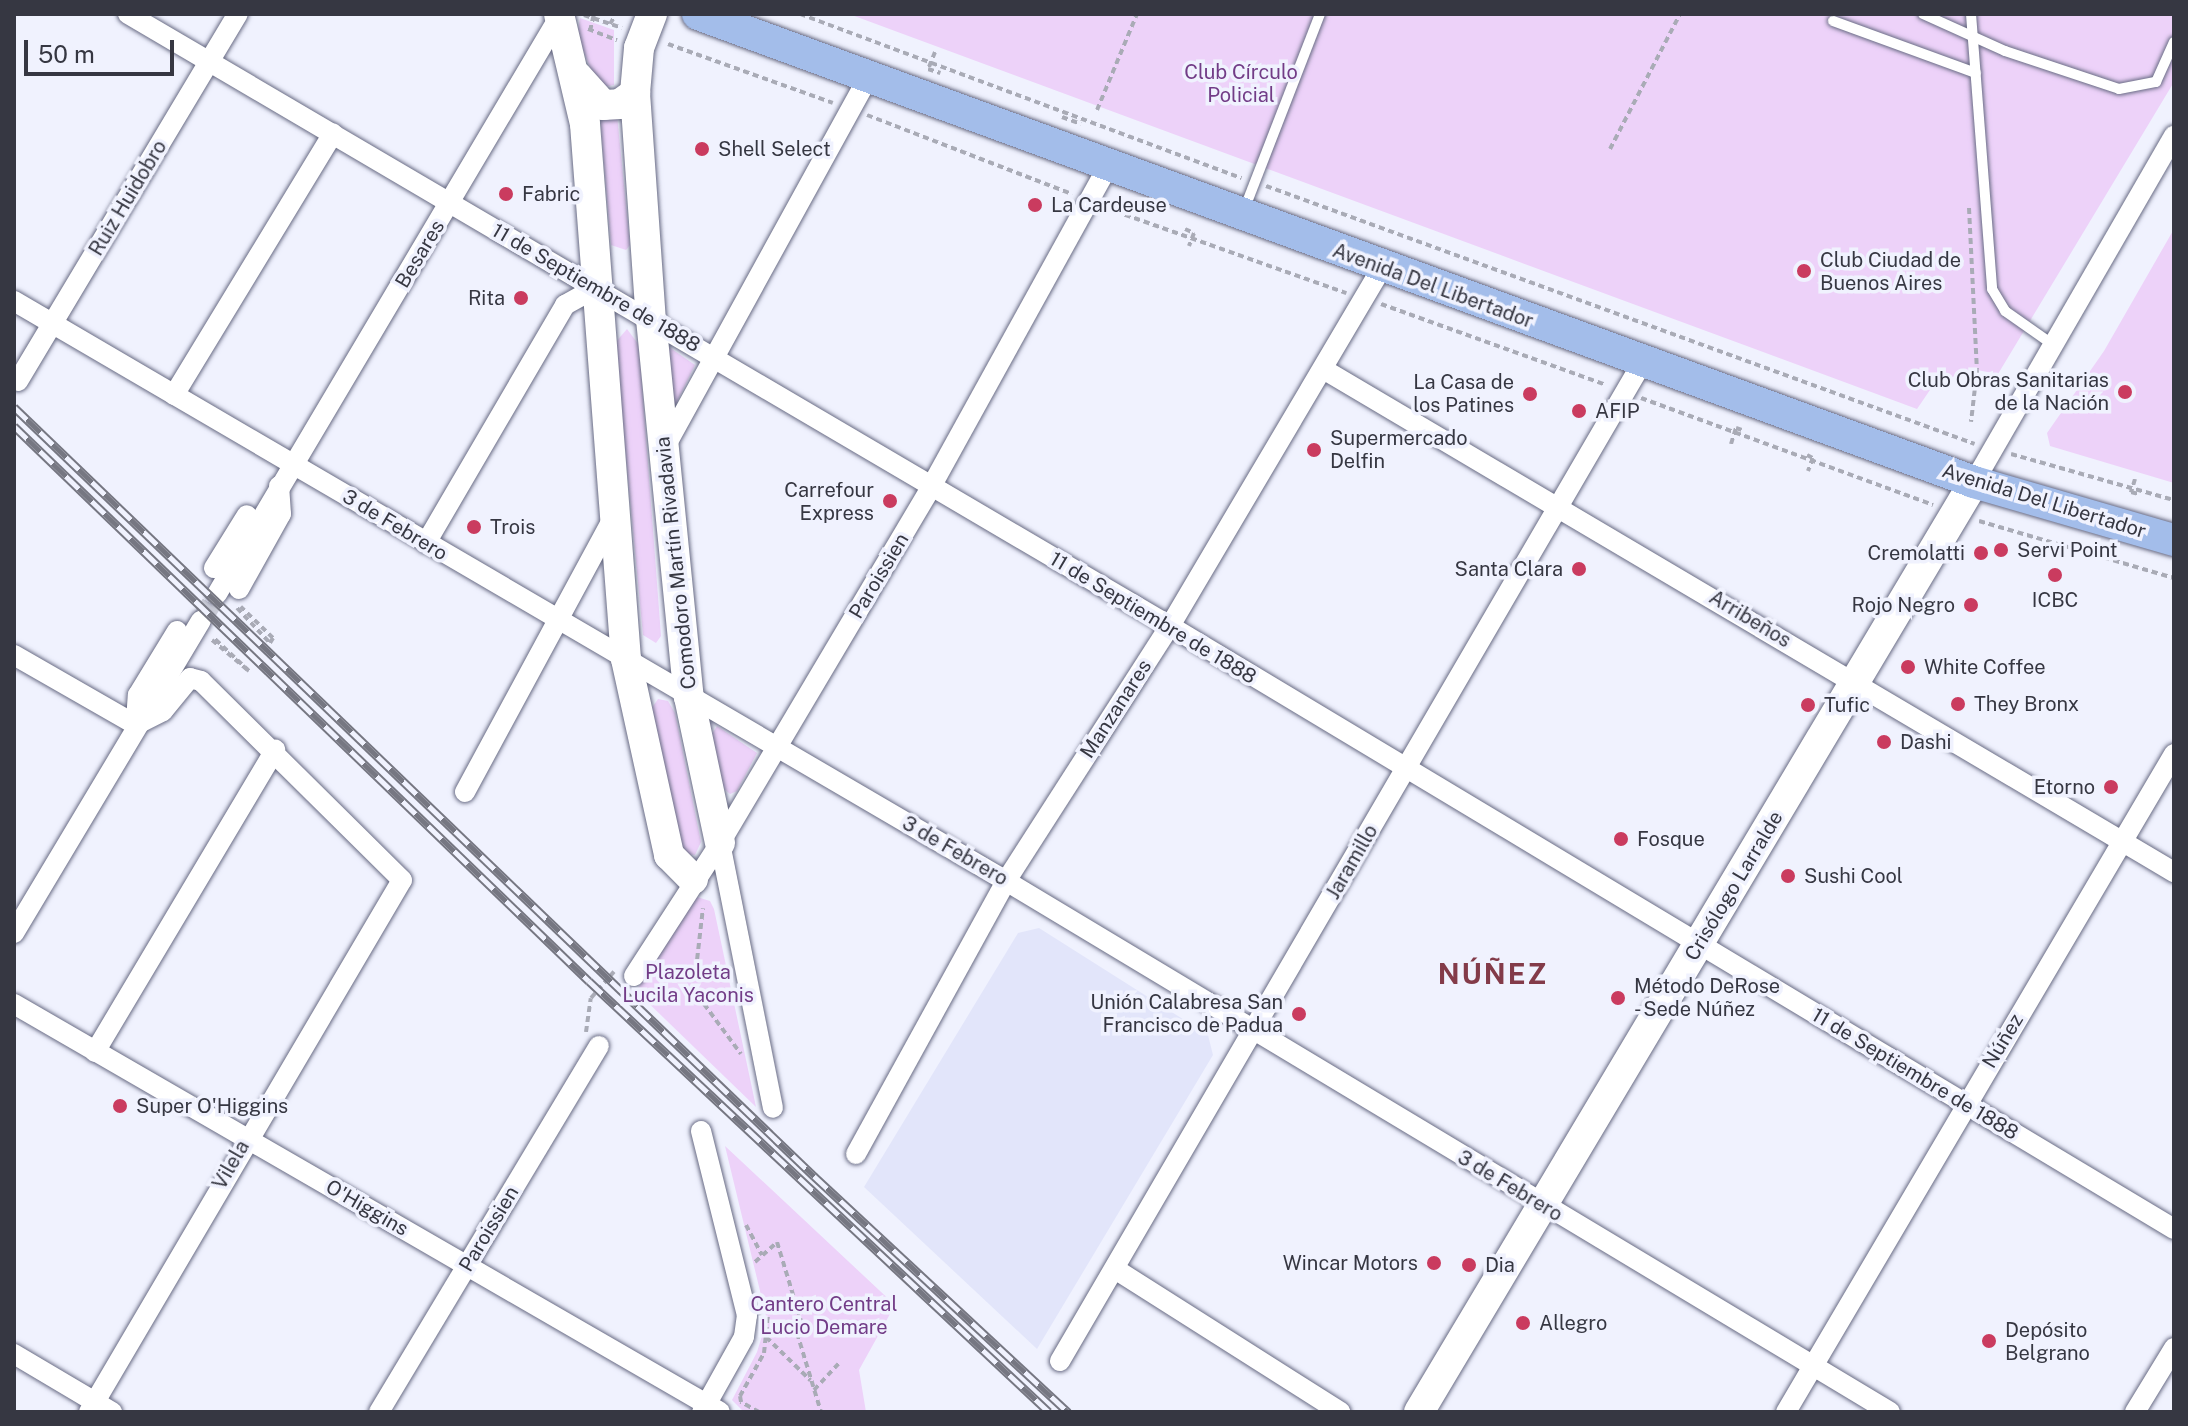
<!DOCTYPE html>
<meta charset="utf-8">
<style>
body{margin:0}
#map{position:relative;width:2188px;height:1426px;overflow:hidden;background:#f0f2fe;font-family:"Public Sans",sans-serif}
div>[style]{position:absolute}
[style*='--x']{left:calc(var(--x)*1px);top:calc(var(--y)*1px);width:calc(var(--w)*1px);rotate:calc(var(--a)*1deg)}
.built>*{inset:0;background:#e2e5fa}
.green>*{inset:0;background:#edd2f9}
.street-tunnel>*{height:20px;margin-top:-10px;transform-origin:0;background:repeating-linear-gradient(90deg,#cbcdd8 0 20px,transparent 0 30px)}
.path>*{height:4px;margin-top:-2px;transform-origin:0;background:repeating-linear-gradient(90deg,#a9abb6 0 6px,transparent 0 10px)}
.roads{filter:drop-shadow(0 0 2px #686b84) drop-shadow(0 0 2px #686b84)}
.lane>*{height:10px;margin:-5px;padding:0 5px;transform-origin:5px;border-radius:5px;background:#fff}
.street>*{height:20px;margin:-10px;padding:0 10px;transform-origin:10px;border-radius:10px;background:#fff}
.secondary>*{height:30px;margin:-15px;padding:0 15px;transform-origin:15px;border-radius:15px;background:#fff}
.primary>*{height:32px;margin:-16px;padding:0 16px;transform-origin:16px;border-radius:16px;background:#a3bdea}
.rail>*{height:9px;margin-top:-4.5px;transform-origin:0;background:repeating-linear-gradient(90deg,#f0f2fe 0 18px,#767782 0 36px);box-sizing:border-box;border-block:2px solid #767782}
.dots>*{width:22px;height:22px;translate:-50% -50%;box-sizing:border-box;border:4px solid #f0f2fe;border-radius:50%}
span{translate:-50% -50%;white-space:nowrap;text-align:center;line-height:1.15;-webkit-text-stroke:7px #f0f2fe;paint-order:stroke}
.park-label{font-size:20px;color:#723c87}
.poi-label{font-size:20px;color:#363742}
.left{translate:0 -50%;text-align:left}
.right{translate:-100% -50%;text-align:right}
.street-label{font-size:20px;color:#363742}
.district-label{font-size:28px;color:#833b49;font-weight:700;letter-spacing:2px}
.frame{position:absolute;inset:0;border:16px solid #363742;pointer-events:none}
.scale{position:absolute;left:24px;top:40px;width:150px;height:36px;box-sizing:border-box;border:4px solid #363742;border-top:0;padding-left:10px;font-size:24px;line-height:28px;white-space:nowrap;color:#363742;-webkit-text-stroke:6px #f0f2fe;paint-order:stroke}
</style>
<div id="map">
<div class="built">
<i style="clip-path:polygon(1039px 928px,1208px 1035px,1213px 1055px,1037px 1349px,864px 1187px,1018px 933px)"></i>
</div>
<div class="green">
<i style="clip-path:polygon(849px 14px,2174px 14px,2174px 82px,1998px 374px,1977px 370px,1949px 378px,1932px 387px,1917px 409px)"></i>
<i style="clip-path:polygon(580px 18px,614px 30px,614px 85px,599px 88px,596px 82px,577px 35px)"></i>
<i style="clip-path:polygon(617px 115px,630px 245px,626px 250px,611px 245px,600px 118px)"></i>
<i style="clip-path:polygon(2174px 229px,2174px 483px,2050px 446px,2047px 433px,2104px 351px)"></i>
<i style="clip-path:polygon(627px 329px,639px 345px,661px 636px,656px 643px,643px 635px,615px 343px)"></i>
<i style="clip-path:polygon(666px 345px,695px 365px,674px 408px)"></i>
<i style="clip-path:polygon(658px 699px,668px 701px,675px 713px,701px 842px,695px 855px,683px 854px,649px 712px)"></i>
<i style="clip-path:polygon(717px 726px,757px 753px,737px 791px,730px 794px,722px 787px,712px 734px)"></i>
<i style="clip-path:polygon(697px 897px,710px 901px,714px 909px,756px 1107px,636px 991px)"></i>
<i style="clip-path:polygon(725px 1146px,895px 1305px,859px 1370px,866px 1412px,744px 1412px,732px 1400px,757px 1352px,767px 1320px)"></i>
</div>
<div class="street-tunnel">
<i style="--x:201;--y:621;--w:31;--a:-59"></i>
</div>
<div class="path">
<i style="--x:800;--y:14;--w:471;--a:20.4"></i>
<i style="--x:584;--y:15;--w:40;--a:18.9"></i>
<i style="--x:610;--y:24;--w:12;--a:-59"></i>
<i style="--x:588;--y:29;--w:31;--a:21"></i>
<i style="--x:590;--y:31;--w:17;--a:-77"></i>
<i style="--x:668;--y:44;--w:175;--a:19.7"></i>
<i style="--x:935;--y:52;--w:18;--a:112"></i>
<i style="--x:928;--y:69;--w:13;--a:18"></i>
<i style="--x:1097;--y:110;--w:104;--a:-67.4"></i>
<i style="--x:867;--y:115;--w:220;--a:21.1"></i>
<i style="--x:1062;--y:117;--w:20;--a:20"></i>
<i style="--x:1610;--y:149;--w:152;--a:-62.6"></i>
<i style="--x:1266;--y:186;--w:754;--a:20"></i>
<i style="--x:1118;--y:204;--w:9;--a:18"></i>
<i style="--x:1106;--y:208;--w:255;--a:19.5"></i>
<i style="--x:1969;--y:208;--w:162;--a:87.2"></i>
<i style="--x:1977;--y:370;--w:52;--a:96.6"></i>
<i style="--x:1185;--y:229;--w:10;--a:24"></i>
<i style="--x:1194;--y:233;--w:14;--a:111"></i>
<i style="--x:1381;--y:304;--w:239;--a:19.8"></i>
<i style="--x:1641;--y:398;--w:311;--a:20.1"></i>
<i style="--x:1731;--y:444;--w:17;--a:-73"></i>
<i style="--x:1736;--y:428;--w:6;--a:18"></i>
<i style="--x:2011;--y:454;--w:169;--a:15.8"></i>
<i style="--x:1807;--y:455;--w:7;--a:27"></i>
<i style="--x:1813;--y:458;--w:14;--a:111"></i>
<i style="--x:2135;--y:479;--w:14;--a:107"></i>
<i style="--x:2131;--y:492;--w:7;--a:16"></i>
<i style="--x:1979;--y:521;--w:203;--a:16.3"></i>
<i style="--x:237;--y:608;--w:48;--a:46.7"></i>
<i style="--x:270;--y:643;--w:6;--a:-59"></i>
<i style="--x:273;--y:638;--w:45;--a:-135.9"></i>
<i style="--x:212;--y:640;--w:48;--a:40"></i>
<i style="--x:249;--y:671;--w:48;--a:-136.7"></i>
<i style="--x:696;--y:969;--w:61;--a:-83.5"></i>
<i style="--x:658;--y:973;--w:21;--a:17"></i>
<i style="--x:704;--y:1004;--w:62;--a:53.5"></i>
<i style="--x:586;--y:1032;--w:34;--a:-82"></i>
<i style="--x:591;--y:998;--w:35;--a:-49"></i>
<i style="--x:746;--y:1225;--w:34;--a:62"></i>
<i style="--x:755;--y:1262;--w:30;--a:-42"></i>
<i style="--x:777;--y:1242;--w:93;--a:73.1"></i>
<i style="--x:804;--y:1331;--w:7;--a:164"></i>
<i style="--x:797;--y:1333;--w:83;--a:73.1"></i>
<i style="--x:766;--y:1337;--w:62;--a:44.3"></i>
<i style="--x:814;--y:1390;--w:37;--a:-47"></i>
<i style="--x:759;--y:1412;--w:21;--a:-151"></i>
<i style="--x:741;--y:1402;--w:6;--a:-99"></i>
<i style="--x:740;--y:1396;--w:49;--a:-60.8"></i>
<i style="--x:764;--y:1353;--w:37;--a:-84"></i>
</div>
<div class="roads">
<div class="lane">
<i style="--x:1923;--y:14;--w:90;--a:24.3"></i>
<i style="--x:2005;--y:51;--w:120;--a:18.4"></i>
<i style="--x:2119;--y:89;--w:38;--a:-11"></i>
<i style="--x:2156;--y:82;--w:44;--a:-65.8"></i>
<i style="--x:1971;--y:14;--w:276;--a:85.6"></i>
<i style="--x:1992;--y:289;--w:26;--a:59"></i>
<i style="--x:2005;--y:311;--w:57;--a:35.1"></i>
<i style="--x:1833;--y:21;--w:152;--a:20"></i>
<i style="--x:1244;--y:210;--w:210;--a:-68.8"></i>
</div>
<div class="street">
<i style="--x:128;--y:14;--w:1208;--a:30.43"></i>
<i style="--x:1170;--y:626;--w:1171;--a:30.99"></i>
<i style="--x:14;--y:301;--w:1149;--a:30.31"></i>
<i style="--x:1006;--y:881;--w:1031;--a:30.99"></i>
<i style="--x:1323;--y:369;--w:989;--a:30.59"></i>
<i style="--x:18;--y:381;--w:428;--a:-59.1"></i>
<i style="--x:174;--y:395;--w:306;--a:-58.7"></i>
<i style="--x:665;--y:447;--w:421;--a:-61.2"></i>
<i style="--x:1974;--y:482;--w:400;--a:-60"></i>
<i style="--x:426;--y:543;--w:276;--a:-59.7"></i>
<i style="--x:565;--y:305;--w:35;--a:-29"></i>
<i style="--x:214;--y:568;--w:62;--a:-58.1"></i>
<i style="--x:239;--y:589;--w:86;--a:-60.8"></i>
<i style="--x:281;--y:514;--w:28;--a:-94"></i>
<i style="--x:217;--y:594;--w:669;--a:-59.33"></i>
<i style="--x:14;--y:655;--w:141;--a:29.8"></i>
<i style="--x:136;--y:721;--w:26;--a:-86"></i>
<i style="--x:138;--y:695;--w:75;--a:-58.6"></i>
<i style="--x:465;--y:792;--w:313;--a:-61.6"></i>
<i style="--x:720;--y:843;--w:270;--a:78.7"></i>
<i style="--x:14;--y:933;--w:364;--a:-59.1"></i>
<i style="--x:634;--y:976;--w:158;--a:-57.1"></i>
<i style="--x:720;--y:843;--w:414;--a:-59.3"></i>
<i style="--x:931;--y:487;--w:367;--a:-61.1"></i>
<i style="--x:14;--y:1004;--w:815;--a:30.02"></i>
<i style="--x:95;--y:1052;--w:352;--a:-59.2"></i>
<i style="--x:701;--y:1131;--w:190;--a:76"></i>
<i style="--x:747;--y:1315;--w:22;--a:98"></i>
<i style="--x:744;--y:1337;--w:86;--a:119.2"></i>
<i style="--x:856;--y:1154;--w:311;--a:-61.2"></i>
<i style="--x:1006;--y:881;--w:303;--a:-57.3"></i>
<i style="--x:1170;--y:626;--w:416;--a:-59.4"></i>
<i style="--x:1115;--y:1269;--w:267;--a:32.4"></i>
<i style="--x:14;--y:1354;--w:114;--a:30.6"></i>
<i style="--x:1060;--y:1361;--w:1155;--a:-59.75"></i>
<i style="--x:89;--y:1412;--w:617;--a:-59.53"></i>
<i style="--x:402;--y:880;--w:283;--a:-135.3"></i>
<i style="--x:201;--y:681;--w:11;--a:-165"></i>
<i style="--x:190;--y:678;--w:43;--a:129.3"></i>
<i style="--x:163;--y:711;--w:30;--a:153"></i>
<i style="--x:379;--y:1412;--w:427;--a:-59"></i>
<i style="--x:1786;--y:1412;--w:764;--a:-59.47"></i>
<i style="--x:2135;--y:1412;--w:75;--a:-58.6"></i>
</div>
<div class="secondary">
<i style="--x:559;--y:14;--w:113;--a:76.7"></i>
<i style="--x:585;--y:124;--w:537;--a:85.62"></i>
<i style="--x:626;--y:659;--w:201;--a:77.6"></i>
<i style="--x:669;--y:855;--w:34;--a:45"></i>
<i style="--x:652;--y:14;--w:36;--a:111"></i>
<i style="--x:639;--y:48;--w:45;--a:95.1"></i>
<i style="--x:635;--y:93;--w:227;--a:86"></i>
<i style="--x:651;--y:319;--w:380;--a:84.3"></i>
<i style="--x:689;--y:697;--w:149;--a:78"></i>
<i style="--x:577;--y:76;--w:39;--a:48"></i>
<i style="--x:603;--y:105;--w:17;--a:-3"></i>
<i style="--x:620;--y:104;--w:19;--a:-36"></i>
<i style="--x:1419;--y:1412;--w:1083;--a:-59.17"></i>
</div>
<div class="primary">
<i style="--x:698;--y:14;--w:1359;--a:20.14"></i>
<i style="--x:1974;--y:482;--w:208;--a:16.2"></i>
</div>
</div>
<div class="rail">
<i style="--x:14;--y:407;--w:1110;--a:43.87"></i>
<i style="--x:814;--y:1176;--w:347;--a:42.9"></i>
<i style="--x:14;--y:426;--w:799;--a:43.99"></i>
<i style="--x:589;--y:981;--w:630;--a:43.14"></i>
</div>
<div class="dots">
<i style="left:702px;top:149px;background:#ca3b5f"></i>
<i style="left:506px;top:194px;background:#ca3b5f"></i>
<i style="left:1035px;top:205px;background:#ca3b5f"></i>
<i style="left:1804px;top:271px;background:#ca3b5f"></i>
<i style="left:521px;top:298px;background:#ca3b5f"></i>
<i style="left:2125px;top:392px;background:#ca3b5f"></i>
<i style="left:1530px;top:394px;background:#ca3b5f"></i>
<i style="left:1579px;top:411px;background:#ca3b5f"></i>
<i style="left:1314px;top:450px;background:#ca3b5f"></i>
<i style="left:890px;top:501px;background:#ca3b5f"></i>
<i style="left:474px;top:527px;background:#ca3b5f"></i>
<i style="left:2001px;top:550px;background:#ca3b5f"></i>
<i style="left:1981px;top:553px;background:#ca3b5f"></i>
<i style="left:1579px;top:569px;background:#ca3b5f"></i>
<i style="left:2055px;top:575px;background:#ca3b5f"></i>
<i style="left:1971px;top:605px;background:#ca3b5f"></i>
<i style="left:1908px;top:667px;background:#ca3b5f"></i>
<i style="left:1958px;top:704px;background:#ca3b5f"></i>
<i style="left:1808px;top:705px;background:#ca3b5f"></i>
<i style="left:1884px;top:742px;background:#ca3b5f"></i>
<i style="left:2111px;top:787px;background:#ca3b5f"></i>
<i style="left:1621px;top:839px;background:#ca3b5f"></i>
<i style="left:1788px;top:876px;background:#ca3b5f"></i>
<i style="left:1618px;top:998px;background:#ca3b5f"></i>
<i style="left:1299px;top:1014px;background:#ca3b5f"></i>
<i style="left:120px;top:1106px;background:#ca3b5f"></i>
<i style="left:1434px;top:1263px;background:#ca3b5f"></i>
<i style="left:1469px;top:1265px;background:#ca3b5f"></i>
<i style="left:1523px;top:1323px;background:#ca3b5f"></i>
<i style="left:1989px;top:1341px;background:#ca3b5f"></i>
</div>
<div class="park-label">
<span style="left:1241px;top:84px">Club Círculo<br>Policial</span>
<span style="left:688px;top:984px">Plazoleta<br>Lucila Yaconis</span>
<span style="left:824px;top:1316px">Cantero Central<br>Lucio Demare</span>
</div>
<div class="poi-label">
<span class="left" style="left:718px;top:149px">Shell Select</span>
<span class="left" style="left:522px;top:194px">Fabric</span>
<span class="left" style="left:1051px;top:205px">La Cardeuse</span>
<span class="left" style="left:1820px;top:272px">Club Ciudad de<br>Buenos Aires</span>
<span class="right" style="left:505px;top:298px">Rita</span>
<span class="right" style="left:2109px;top:392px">Club Obras Sanitarias<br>de la Nación</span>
<span class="right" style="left:1514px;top:394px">La Casa de<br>los Patines</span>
<span class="left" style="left:1595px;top:411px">AFIP</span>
<span class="left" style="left:1330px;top:450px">Supermercado<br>Delfin</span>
<span class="right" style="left:874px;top:502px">Carrefour<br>Express</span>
<span class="left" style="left:490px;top:527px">Trois</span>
<span class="left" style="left:2017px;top:550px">Servi Point</span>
<span class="right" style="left:1965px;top:553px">Cremolatti</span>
<span class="right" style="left:1563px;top:569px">Santa Clara</span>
<span style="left:2055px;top:600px">ICBC</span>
<span class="right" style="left:1955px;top:605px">Rojo Negro</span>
<span class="left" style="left:1924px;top:667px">White Coffee</span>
<span class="left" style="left:1974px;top:704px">They Bronx</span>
<span class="left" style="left:1824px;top:705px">Tufic</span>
<span class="left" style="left:1900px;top:742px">Dashi</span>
<span class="right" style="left:2095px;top:787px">Etorno</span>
<span class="left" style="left:1637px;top:839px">Fosque</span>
<span class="left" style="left:1804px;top:876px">Sushi Cool</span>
<span class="left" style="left:1634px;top:998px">Método DeRose<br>- Sede Núñez</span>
<span class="right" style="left:1283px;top:1014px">Unión Calabresa San<br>Francisco de Padua</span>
<span class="left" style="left:136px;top:1106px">Super O'Higgins</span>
<span class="right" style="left:1418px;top:1263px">Wincar Motors</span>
<span class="left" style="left:1485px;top:1265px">Dia</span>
<span class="left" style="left:1539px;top:1323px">Allegro</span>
<span class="left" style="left:2005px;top:1342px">Depósito<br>Belgrano</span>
</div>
<div class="street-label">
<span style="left:128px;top:198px;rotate:-59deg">Ruiz Huidobro</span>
<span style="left:420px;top:254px;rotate:-59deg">Besares</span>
<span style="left:1433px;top:286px;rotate:20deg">Avenida Del Libertador</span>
<span style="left:596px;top:288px;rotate:30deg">11 de Septiembre de 1888</span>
<span style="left:2044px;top:501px;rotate:17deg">Avenida Del Libertador</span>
<span style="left:395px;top:525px;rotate:31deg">3 de Febrero</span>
<span style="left:676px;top:563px;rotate:-96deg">Comodoro Martín Rivadavia</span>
<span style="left:879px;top:576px;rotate:-59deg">Paroissien</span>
<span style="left:1153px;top:618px;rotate:31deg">11 de Septiembre de 1888</span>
<span style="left:1750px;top:619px;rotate:31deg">Arribeños</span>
<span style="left:1116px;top:709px;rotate:-57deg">Manzanares</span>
<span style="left:955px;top:851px;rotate:30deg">3 de Febrero</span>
<span style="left:1352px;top:862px;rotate:-60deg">Jaramillo</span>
<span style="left:1734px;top:886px;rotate:-59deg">Crisólogo Larralde</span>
<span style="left:2003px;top:1041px;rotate:-59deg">Núñez</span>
<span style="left:1915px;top:1074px;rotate:31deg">11 de Septiembre de 1888</span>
<span style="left:231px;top:1165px;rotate:-60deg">Vilela</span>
<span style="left:1510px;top:1186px;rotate:31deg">3 de Febrero</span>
<span style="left:367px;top:1208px;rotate:30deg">O'Higgins</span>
<span style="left:489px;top:1229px;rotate:-59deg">Paroissien</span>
</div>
<div class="district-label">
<span style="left:1493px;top:974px">NÚÑEZ</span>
</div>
<div class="frame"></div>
<div class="scale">50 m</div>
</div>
